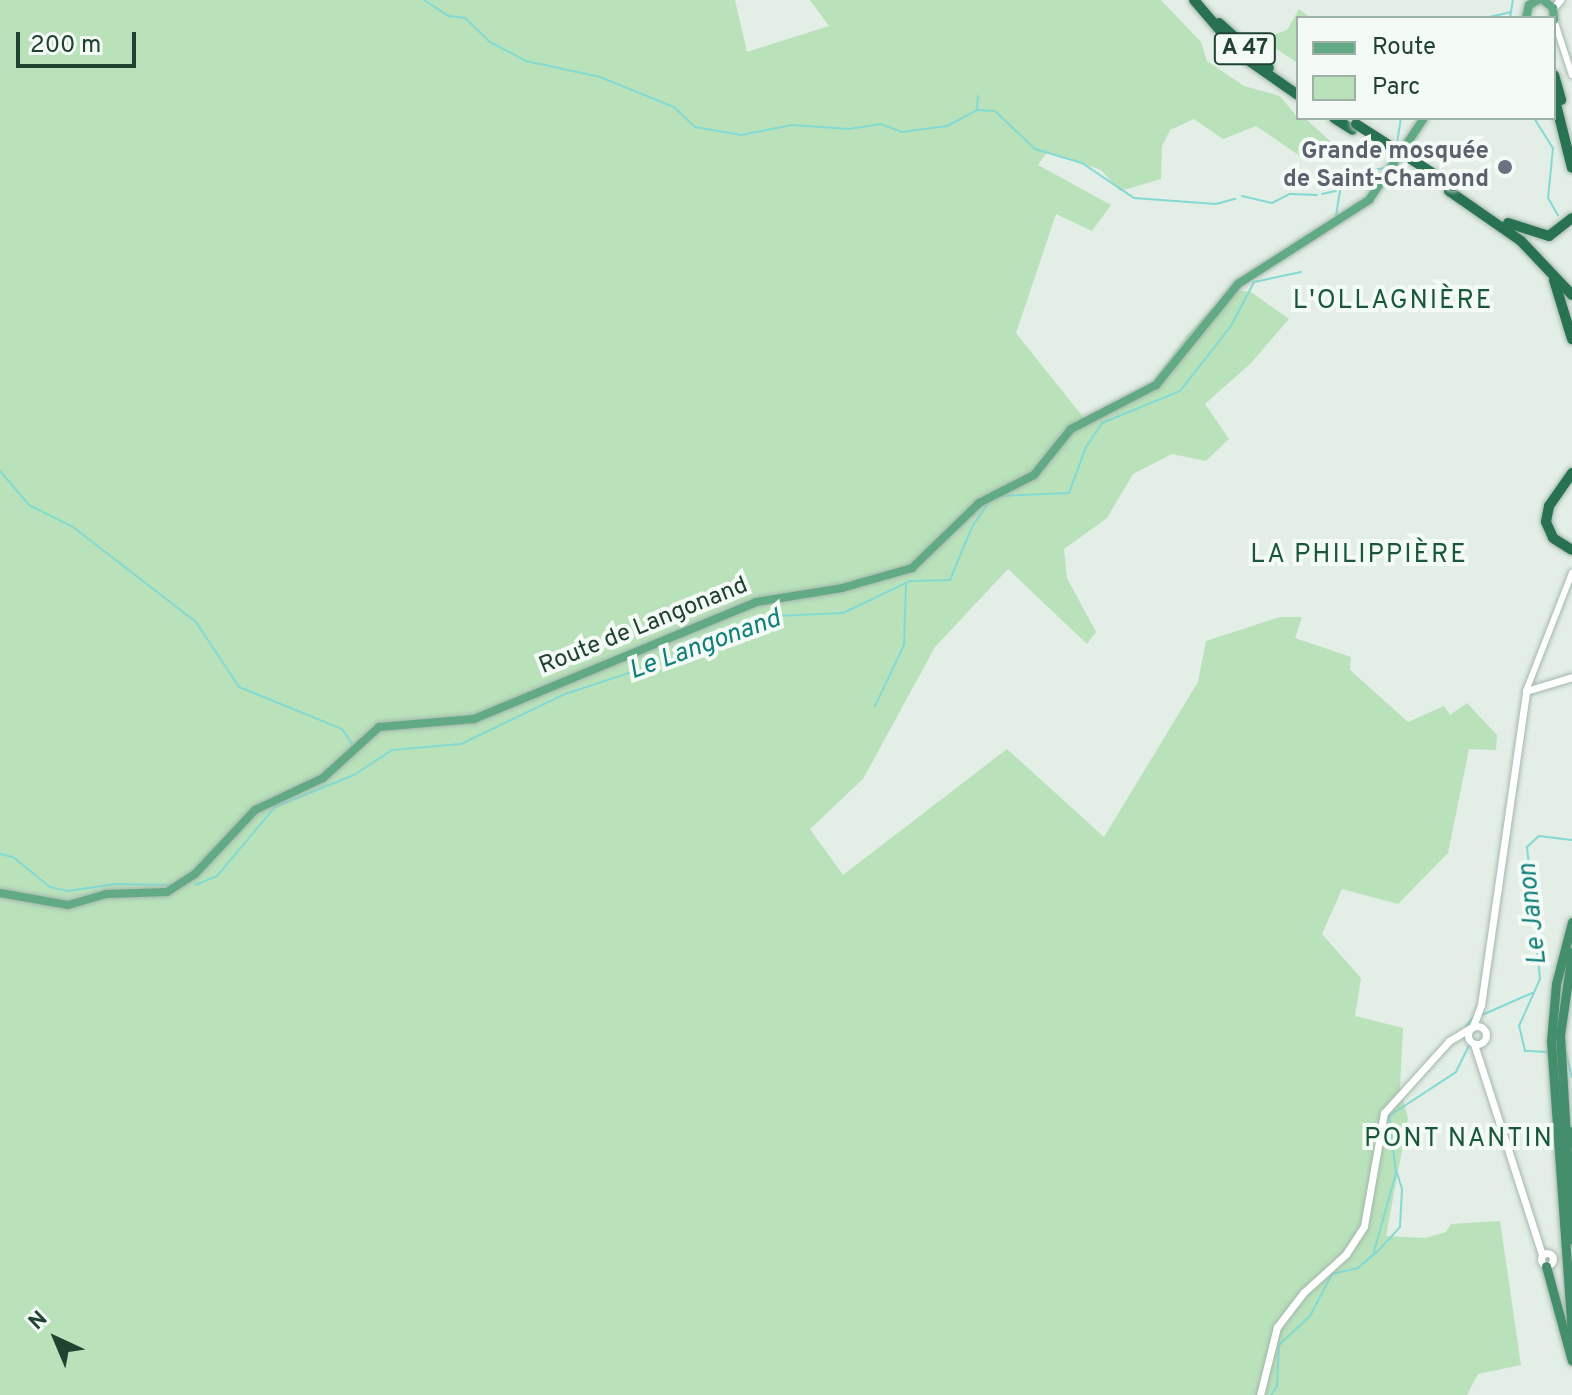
<!DOCTYPE html>
<meta charset="utf-8">
<style>
body{margin:0}
#map{position:relative;width:1572px;height:1395px;overflow:hidden;background:#e2eee6;font-family:Overpass,sans-serif}
div>[style]{position:absolute}
[style*='--x']{left:calc(var(--x)*1px);top:calc(var(--y)*1px);width:calc(var(--w)*1px);rotate:calc(var(--a)*1deg)}
.green>*{inset:0;background:#b9e2ba}
.stream>*{height:2px;margin:-1px;padding:0 1px;transform-origin:1px;border-radius:1px;background:#84d9d3}
.roads{filter:drop-shadow(0 0 2px #a4b7ac) drop-shadow(0 0 2px #a4b7ac)}
.tertiary>*{height:6px;margin:-3px;padding:0 3px;transform-origin:3px;border-radius:3px;background:#fff}
.secondary>*{height:7px;margin:-3.5px;padding:0 3.5px;transform-origin:3.5px;border-radius:3.5px;background:#fff}
.secondary>.ring{margin:-3.5px;padding:0;box-sizing:content-box;background:none;border:7px solid #fff;border-radius:50%}
.primary>*{height:8px;margin:-4px;padding:0 4px;transform-origin:4px;border-radius:4px;background:#62a986}
.trunk>*{height:9px;margin:-4.5px;padding:0 4.5px;transform-origin:4.5px;border-radius:4.5px;background:#458e6c}
.motorway>*{height:10px;margin:-5px;padding:0 5px;transform-origin:5px;border-radius:5px;background:#287251}
.bridges{filter:drop-shadow(0 0 2px #c1cac5) drop-shadow(0 0 2px #c1cac5)}
.motorway-bridge>*{height:10px;margin:-5px;padding:0 5px;transform-origin:5px;border-radius:5px;background:#287251}
.dots>*{width:22px;height:22px;translate:-50% -50%;box-sizing:border-box;border:4px solid #f4faf5;border-radius:50%}
span{translate:-50% -50%;white-space:nowrap;text-align:center;line-height:1.15;-webkit-text-stroke:8px #f4faf5;paint-order:stroke}
.shield-label span{padding:2px 6px;background:#f4faf5;border:2px solid;border-radius:6px;-webkit-text-stroke-width:0}
.shield-label{font-size:22px;color:#204231;font-weight:700}
.worship-label{font-size:24px;color:#5b616d;font-weight:700}
.right{translate:-100% -50%;text-align:right}
.street-label{font-size:24px;color:#204231}
.neighbourhood-label{font-size:26px;color:#195739;letter-spacing:2px}
.water-label{font-size:26px;color:#127f79;font-style:italic}
.legend{position:absolute;left:1296px;top:16px;width:260px;height:104px;box-sizing:border-box;background:#f4faf5;border:2px solid #9fb0a7;margin:0;padding:10px 14px;list-style:none;font-size:24px;color:#204231}
.legend li{display:flex;align-items:center;gap:16px;height:40px}
.legend b{width:40px;border:2px solid #9fb0a7}
.north{position:absolute;left:16px;top:1299px;width:80px;height:80px;-webkit-text-stroke:6px #f4faf5;paint-order:stroke;rotate:316deg;font-size:22px;font-weight:700;line-height:32px;text-align:center;color:#204231}
.north::after{content:'';display:block;margin:auto;width:28px;height:36px;background:#204231;clip-path:polygon(50% 0,100% 100%,50% 72%,0 100%)}
.scale{position:absolute;left:16px;top:32px;width:120px;height:36px;box-sizing:border-box;border:4px solid #204231;border-top:0;padding-left:10px;font-size:24px;line-height:28px;white-space:nowrap;color:#204231;-webkit-text-stroke:6px #f4faf5;paint-order:stroke}
</style>
<div id="map">
<div class="green">
<i style="clip-path:polygon(0 0,735px 0,747px 52px,829px 26px,810px 0,1161px 0,1201px 42px,1207px 61px,1244px 86px,1280px 96px,1298px 118px,1305px 118px,1332px 143px,1309px 162px,1256px 126px,1223px 139px,1194px 119px,1170px 130px,1162px 146px,1161px 179px,1120px 191px,1101px 170px,1047px 152px,1038px 165px,1111px 205px,1092px 231px,1056px 214px,1016px 333px,1087px 422px,1146px 391px,1188px 334px,1230px 289px,1251px 292px,1289px 319px,1251px 363px,1205px 404px,1229px 439px,1206px 461px,1172px 454px,1133px 474px,1107px 518px,1064px 549px,1067px 578px,1096px 632px,1087px 644px,1008px 569px,935px 647px,863px 779px,810px 829px,843px 875px,1007px 749px,1104px 837px,1198px 682px,1206px 641px,1280px 617px,1302px 617px,1295px 638px,1351px 657px,1350px 670px,1408px 722px,1444px 706px,1450px 715px,1467px 703px,1497px 735px,1496px 750px,1469px 749px,1448px 853px,1398px 904px,1342px 889px,1322px 934px,1361px 978px,1355px 1016px,1403px 1028px,1400px 1089px,1408px 1118px,1386px 1236px,1425px 1238px,1446px 1232px,1451px 1224px,1500px 1221px,1521px 1365px,1478px 1374px,1467px 1395px,0 1395px)"></i>
<i style="clip-path:polygon(1299px 9px,1308px 16px,1298px 18px,1298px 63px,1261px 39px,1287px 30px)"></i>
</div>
<div class="stream">
<i style="--x:424;--y:0;--w:30;--a:33"></i>
<i style="--x:449;--y:16;--w:16;--a:7"></i>
<i style="--x:465;--y:18;--w:35;--a:44"></i>
<i style="--x:490;--y:42;--w:41;--a:27.8"></i>
<i style="--x:526;--y:61;--w:76;--a:12.2"></i>
<i style="--x:600;--y:77;--w:80;--a:22.1"></i>
<i style="--x:674;--y:107;--w:29;--a:44"></i>
<i style="--x:695;--y:127;--w:47;--a:9.9"></i>
<i style="--x:741;--y:135;--w:52;--a:-11.1"></i>
<i style="--x:792;--y:125;--w:57;--a:4"></i>
<i style="--x:849;--y:129;--w:32;--a:-9"></i>
<i style="--x:881;--y:124;--w:22;--a:21"></i>
<i style="--x:902;--y:132;--w:45;--a:-7.6"></i>
<i style="--x:947;--y:126;--w:34;--a:-28"></i>
<i style="--x:977;--y:110;--w:18;--a:3"></i>
<i style="--x:995;--y:111;--w:55;--a:43.5"></i>
<i style="--x:1035;--y:149;--w:49;--a:16.6"></i>
<i style="--x:1082;--y:163;--w:63;--a:33.9"></i>
<i style="--x:1134;--y:198;--w:82;--a:4.2"></i>
<i style="--x:1216;--y:204;--w:20;--a:-15"></i>
<i style="--x:1485;--y:18;--w:27;--a:-13"></i>
<i style="--x:1510;--y:18;--w:18;--a:-81"></i>
<i style="--x:977;--y:110;--w:14;--a:-86"></i>
<i style="--x:1534;--y:118;--w:36;--a:58"></i>
<i style="--x:1553;--y:148;--w:50;--a:95.7"></i>
<i style="--x:1548;--y:198;--w:20;--a:60"></i>
<i style="--x:1397;--y:143;--w:25;--a:-81"></i>
<i style="--x:1322;--y:194;--w:14;--a:-12"></i>
<i style="--x:1242;--y:196;--w:31;--a:13"></i>
<i style="--x:1272;--y:203;--w:20;--a:-27"></i>
<i style="--x:1290;--y:194;--w:27;--a:2"></i>
<i style="--x:1336;--y:216;--w:31;--a:-81"></i>
<i style="--x:1341;--y:185;--w:16;--a:-43"></i>
<i style="--x:1353;--y:174;--w:32;--a:-11"></i>
<i style="--x:0;--y:471;--w:45;--a:49.5"></i>
<i style="--x:29;--y:505;--w:49;--a:26.6"></i>
<i style="--x:73;--y:527;--w:155;--a:37.7"></i>
<i style="--x:196;--y:622;--w:78;--a:56.5"></i>
<i style="--x:239;--y:687;--w:111;--a:22.2"></i>
<i style="--x:342;--y:729;--w:18;--a:56"></i>
<i style="--x:1001;--y:496;--w:68;--a:-2.5"></i>
<i style="--x:1069;--y:493;--w:49;--a:-69.7"></i>
<i style="--x:1086;--y:447;--w:29;--a:-56"></i>
<i style="--x:1102;--y:423;--w:84;--a:-22.3"></i>
<i style="--x:1180;--y:391;--w:83;--a:-51.9"></i>
<i style="--x:1231;--y:326;--w:50;--a:-62.4"></i>
<i style="--x:1254;--y:282;--w:48;--a:-12"></i>
<i style="--x:875;--y:706;--w:68;--a:-64.6"></i>
<i style="--x:904;--y:645;--w:62;--a:-88.2"></i>
<i style="--x:0;--y:854;--w:13;--a:13"></i>
<i style="--x:13;--y:857;--w:48;--a:39"></i>
<i style="--x:50;--y:887;--w:17;--a:13"></i>
<i style="--x:67;--y:891;--w:49;--a:-8.1"></i>
<i style="--x:116;--y:884;--w:54;--a:1.1"></i>
<i style="--x:195;--y:885;--w:24;--a:-22"></i>
<i style="--x:217;--y:876;--w:90;--a:-50"></i>
<i style="--x:275;--y:807;--w:85;--a:-22.1"></i>
<i style="--x:354;--y:775;--w:45;--a:-33.3"></i>
<i style="--x:392;--y:750;--w:69;--a:-5"></i>
<i style="--x:461;--y:744;--w:115;--a:-25.7"></i>
<i style="--x:565;--y:694;--w:138;--a:-18.2"></i>
<i style="--x:696;--y:651;--w:87;--a:-23.6"></i>
<i style="--x:776;--y:616;--w:67;--a:-2.6"></i>
<i style="--x:843;--y:613;--w:74;--a:-25.5"></i>
<i style="--x:910;--y:581;--w:40;--a:-1.4"></i>
<i style="--x:950;--y:580;--w:57;--a:-67.5"></i>
<i style="--x:972;--y:527;--w:30;--a:-56"></i>
<i style="--x:1482;--y:1015;--w:55;--a:-23.7"></i>
<i style="--x:1466;--y:1026;--w:16;--a:-50"></i>
<i style="--x:1547;--y:1052;--w:22;--a:-177"></i>
<i style="--x:1525;--y:1051;--w:26;--a:-103"></i>
<i style="--x:1519;--y:1026;--w:51;--a:-65.9"></i>
<i style="--x:1540;--y:979;--w:133;--a:-95.6"></i>
<i style="--x:1527;--y:847;--w:16;--a:-43"></i>
<i style="--x:1539;--y:836;--w:33;--a:7"></i>
<i style="--x:1566;--y:1052;--w:26;--a:77"></i>
<i style="--x:1375;--y:1254;--w:37;--a:-47"></i>
<i style="--x:1400;--y:1227;--w:38;--a:-87"></i>
<i style="--x:1402;--y:1189;--w:17;--a:-107"></i>
<i style="--x:1271;--y:1395;--w:11;--a:-56"></i>
<i style="--x:1277;--y:1386;--w:41;--a:-87.2"></i>
<i style="--x:1279;--y:1345;--w:42;--a:-43.1"></i>
<i style="--x:1310;--y:1316;--w:47;--a:-62.4"></i>
<i style="--x:1332;--y:1274;--w:27;--a:-13"></i>
<i style="--x:1358;--y:1268;--w:20;--a:-41"></i>
<i style="--x:1373;--y:1255;--w:85;--a:-74.3"></i>
<i style="--x:1396;--y:1173;--w:57;--a:-97"></i>
<i style="--x:1389;--y:1116;--w:80;--a:-33.3"></i>
<i style="--x:1456;--y:1072;--w:32;--a:-64"></i>
<i style="--x:1470;--y:1043;--w:12;--a:-110"></i>
</div>
<div class="roads">
<div class="tertiary">
<i style="--x:1554;--y:20;--w:58;--a:71.9"></i>
<i style="--x:1526;--y:691;--w:127;--a:-68.7"></i>
</div>
<div class="secondary">
<i style="--x:1553;--y:8;--w:11;--a:-49"></i>
<i class="ring" style="left:1468px;top:1026px;width:11px;height:11px"></i>
<i style="--x:1473;--y:1026;--w:22;--a:-69"></i>
<i style="--x:1481;--y:1005;--w:317;--a:-81.8"></i>
<i style="--x:1526;--y:691;--w:48;--a:-16.9"></i>
<i style="--x:1474;--y:1044;--w:222;--a:72.1"></i>
<i class="ring" style="left:1541px;top:1253px;width:5px;height:5px"></i>
<i style="--x:1260;--y:1395;--w:70;--a:-76"></i>
<i style="--x:1277;--y:1327;--w:44;--a:-52.4"></i>
<i style="--x:1304;--y:1292;--w:57;--a:-42.1"></i>
<i style="--x:1346;--y:1254;--w:33;--a:-57"></i>
<i style="--x:1364;--y:1226;--w:115;--a:-80"></i>
<i style="--x:1384;--y:1113;--w:97;--a:-47.9"></i>
<i style="--x:1449;--y:1041;--w:26;--a:-31"></i>
</div>
<div class="primary">
<i style="--x:1543;--y:0;--w:13;--a:39"></i>
<i style="--x:1553;--y:8;--w:12;--a:85"></i>
<i style="--x:1526;--y:18;--w:13;--a:-77"></i>
<i style="--x:1529;--y:5;--w:10;--a:-29"></i>
<i style="--x:0;--y:893;--w:69;--a:10"></i>
<i style="--x:68;--y:905;--w:40;--a:-16"></i>
<i style="--x:106;--y:894;--w:61;--a:-1.9"></i>
<i style="--x:167;--y:892;--w:33;--a:-33"></i>
<i style="--x:195;--y:874;--w:88;--a:-46.8"></i>
<i style="--x:255;--y:810;--w:75;--a:-25.2"></i>
<i style="--x:323;--y:778;--w:76;--a:-42.3"></i>
<i style="--x:379;--y:727;--w:95;--a:-4.8"></i>
<i style="--x:474;--y:719;--w:305;--a:-22.5"></i>
<i style="--x:756;--y:602;--w:87;--a:-9.2"></i>
<i style="--x:842;--y:588;--w:73;--a:-15.9"></i>
<i style="--x:912;--y:568;--w:93;--a:-44.1"></i>
<i style="--x:979;--y:503;--w:62;--a:-27"></i>
<i style="--x:1034;--y:475;--w:59;--a:-51.2"></i>
<i style="--x:1071;--y:429;--w:96;--a:-27.4"></i>
<i style="--x:1156;--y:385;--w:130;--a:-50.9"></i>
<i style="--x:1238;--y:284;--w:156;--a:-32.7"></i>
<i style="--x:1369;--y:200;--w:99;--a:-56.1"></i>
</div>
<div class="trunk">
<i style="--x:1572;--y:922;--w:64;--a:104.5"></i>
<i style="--x:1556;--y:984;--w:57;--a:95"></i>
<i style="--x:1551;--y:1041;--w:296;--a:85.9"></i>
<i style="--x:1572;--y:952;--w:84;--a:98.2"></i>
<i style="--x:1560;--y:1035;--w:205;--a:86.6"></i>
<i style="--x:1572;--y:1131;--w:12;--a:90"></i>
<i style="--x:1546;--y:1266;--w:98;--a:74.7"></i>
</div>
<div class="motorway">
<i style="--x:1194;--y:0;--w:74;--a:49.4"></i>
<i style="--x:1242;--y:56;--w:68;--a:34.9"></i>
<i style="--x:1219;--y:23;--w:67;--a:42"></i>
<i style="--x:1554;--y:75;--w:26;--a:74"></i>
<i style="--x:1554;--y:96;--w:74;--a:76"></i>
<i style="--x:1334;--y:118;--w:22;--a:32"></i>
<i style="--x:1449;--y:191;--w:88;--a:34.8"></i>
<i style="--x:1521;--y:241;--w:74;--a:46.6"></i>
<i style="--x:1508;--y:223;--w:43;--a:17.6"></i>
<i style="--x:1549;--y:236;--w:29;--a:-38"></i>
<i style="--x:1554;--y:280;--w:62;--a:73"></i>
<i style="--x:1572;--y:473;--w:40;--a:124.9"></i>
<i style="--x:1549;--y:506;--w:16;--a:101"></i>
<i style="--x:1546;--y:522;--w:17;--a:66"></i>
<i style="--x:1553;--y:538;--w:22;--a:32"></i>
</div>
</div>
<div class="bridges">
<div class="motorway-bridge">
<i style="--x:1356;--y:124;--w:115;--a:32.6"></i>
</div>
</div>
<div class="dots">
<i style="left:1505px;top:167px;background:#6b7280"></i>
</div>
<div class="shield-label">
<span style="left:1245px;top:49px">A 47</span>
</div>
<div class="worship-label">
<span class="right" style="left:1489px;top:167px">Grande mosquée<br>de Saint-Chamond</span>
</div>
<div class="street-label">
<span style="left:644px;top:627px;rotate:-22deg">Route de Langonand</span>
</div>
<div class="neighbourhood-label">
<span style="left:1393px;top:302px">L'OLLAGNIÈRE</span>
<span style="left:1359px;top:556px">LA PHILIPPIÈRE</span>
<span style="left:1459px;top:1140px">PONT NANTIN</span>
</div>
<div class="water-label">
<span style="left:705px;top:646px;rotate:-20deg">Le Langonand</span>
<span style="left:1534px;top:914px;rotate:-96deg">Le Janon</span>
</div>
<ul class="legend">
<li><b style="height:10px;background:#62a986"></b>Route</li>
<li><b style="height:22px;background:#b9e2ba"></b>Parc</li>
</ul>
<div class="north">N</div>
<div class="scale">200 m</div>
</div>
